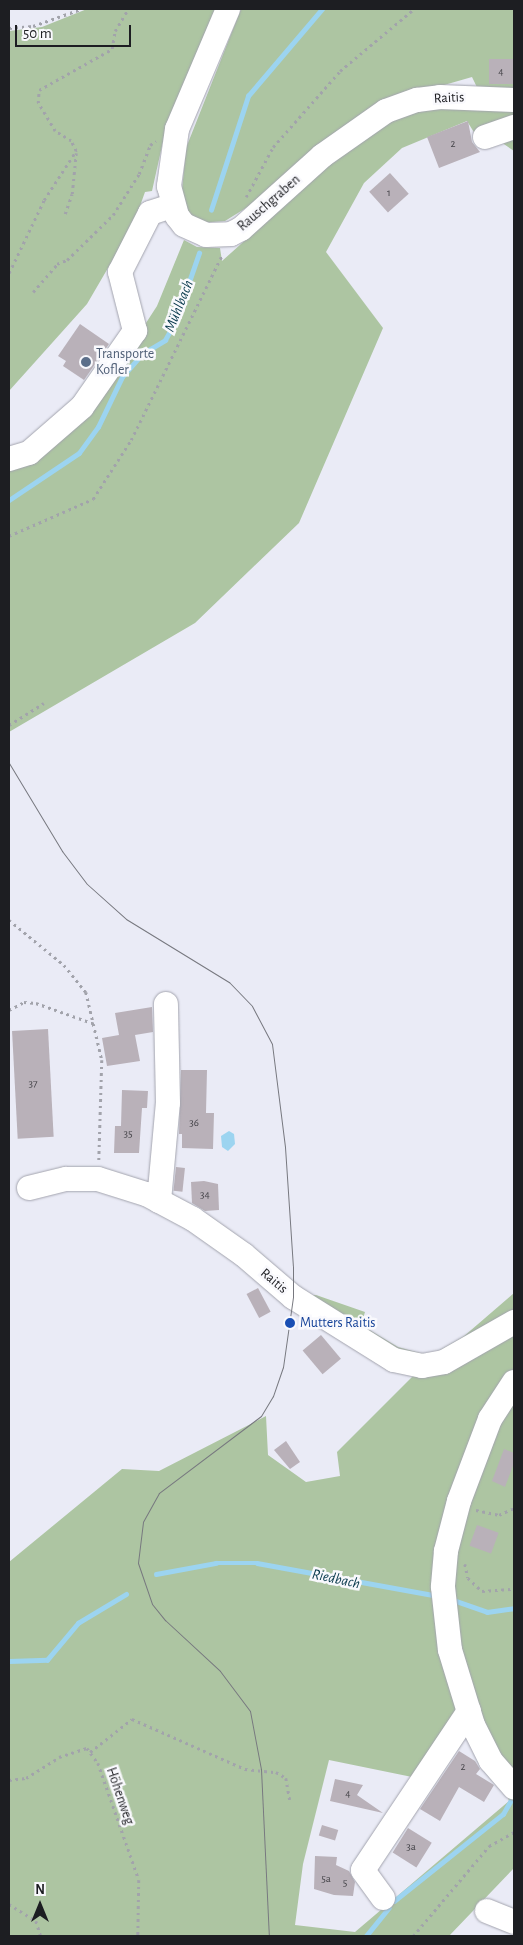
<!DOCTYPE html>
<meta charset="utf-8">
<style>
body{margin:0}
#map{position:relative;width:523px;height:1945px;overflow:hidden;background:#eaebf6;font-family:"Alegreya Sans",sans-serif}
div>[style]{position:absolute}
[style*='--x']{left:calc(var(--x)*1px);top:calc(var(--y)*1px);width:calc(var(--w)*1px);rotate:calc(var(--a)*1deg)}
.green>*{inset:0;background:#adc5a2}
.water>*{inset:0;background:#9cd4f0}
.stream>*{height:4.5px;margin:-2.25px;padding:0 2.25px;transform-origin:2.25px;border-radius:2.25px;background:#9cd4f0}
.building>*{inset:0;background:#b9b1b9;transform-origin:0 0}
.path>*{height:2.5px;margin-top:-1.25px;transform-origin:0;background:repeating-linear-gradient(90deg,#a2a3ab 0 2.5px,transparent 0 6.5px)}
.roads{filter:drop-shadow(0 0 1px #a3a4ae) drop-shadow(0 0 1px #a3a4ae)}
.minor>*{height:24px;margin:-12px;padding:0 12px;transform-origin:12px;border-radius:12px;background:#fff}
.tram>*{height:1px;margin:-0.5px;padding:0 0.5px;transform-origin:0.5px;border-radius:0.5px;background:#77787f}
.dots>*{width:14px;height:14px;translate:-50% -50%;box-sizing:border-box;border:2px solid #f9f9fd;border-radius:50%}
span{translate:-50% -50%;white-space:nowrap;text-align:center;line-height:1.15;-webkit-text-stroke:5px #f9f9fd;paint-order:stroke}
.number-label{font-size:11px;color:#444348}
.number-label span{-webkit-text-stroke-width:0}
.street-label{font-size:14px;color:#1d1e22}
.service-label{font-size:14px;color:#4e5e75}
.left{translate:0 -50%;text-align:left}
.transit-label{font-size:14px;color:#164399}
.water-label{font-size:15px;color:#07384b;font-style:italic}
.frame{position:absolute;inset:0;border:10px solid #1d1e22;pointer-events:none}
.north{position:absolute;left:15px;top:1880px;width:50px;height:50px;-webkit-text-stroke:4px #f9f9fd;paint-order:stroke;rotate:0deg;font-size:14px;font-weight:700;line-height:20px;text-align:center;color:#1d1e22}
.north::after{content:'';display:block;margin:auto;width:18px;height:22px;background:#1d1e22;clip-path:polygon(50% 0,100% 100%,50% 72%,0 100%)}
.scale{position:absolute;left:15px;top:25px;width:116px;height:22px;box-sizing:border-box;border:2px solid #1d1e22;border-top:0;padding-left:6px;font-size:15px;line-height:18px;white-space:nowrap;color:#1d1e22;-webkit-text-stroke:4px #f9f9fd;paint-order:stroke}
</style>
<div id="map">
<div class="green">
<i style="clip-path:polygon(87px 9px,215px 9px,166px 128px,152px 191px,145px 192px,126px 245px,122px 244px,87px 304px,9px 391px,9px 31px,42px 27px)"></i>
<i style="clip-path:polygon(241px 9px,514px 9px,514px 151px,498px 140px,475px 134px,467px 121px,402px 148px,364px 183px,326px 252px,383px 328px,299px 523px,195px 623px,9px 732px,9px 468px,109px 380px,157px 306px,184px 240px,197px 247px,220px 248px,222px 261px,363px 135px,414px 110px,487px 108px,472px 77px,378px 104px,254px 203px,225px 221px,199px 223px,186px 211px,182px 190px,186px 148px)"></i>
<i style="clip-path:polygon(evenodd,514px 1293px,514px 1868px,449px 1936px,9px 1936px,9px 1562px,122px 1469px,159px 1471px,266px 1416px,268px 1455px,306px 1482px,340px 1476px,337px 1452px,413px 1376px,302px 1296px,316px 1295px,365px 1312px,361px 1325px,398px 1347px,430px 1356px,463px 1337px,514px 1293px,471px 1692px,509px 1801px,355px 1932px,295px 1925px,303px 1864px,329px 1760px,417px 1778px,471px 1692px)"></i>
</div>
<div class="water">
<i style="clip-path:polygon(229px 1131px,234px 1134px,235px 1144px,228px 1151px,222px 1147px,221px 1136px)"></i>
</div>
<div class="stream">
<i style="--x:211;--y:210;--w:120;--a:-72"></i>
<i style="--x:248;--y:96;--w:114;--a:-49.6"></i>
<i style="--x:9;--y:500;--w:84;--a:-33.9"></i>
<i style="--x:79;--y:453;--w:32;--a:-54"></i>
<i style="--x:98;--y:427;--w:55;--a:-64.4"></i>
<i style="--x:122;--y:377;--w:30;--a:-49"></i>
<i style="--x:142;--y:354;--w:27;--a:-31"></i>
<i style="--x:165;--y:340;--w:21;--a:-61"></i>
<i style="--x:175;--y:322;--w:73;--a:-70.8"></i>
<i style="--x:156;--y:1574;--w:61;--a:-10.4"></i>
<i style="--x:216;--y:1563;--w:41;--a:0"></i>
<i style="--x:257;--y:1563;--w:184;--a:10.3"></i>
<i style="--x:453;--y:1600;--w:36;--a:19"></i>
<i style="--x:487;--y:1612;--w:27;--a:-8"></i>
<i style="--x:9;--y:1661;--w:38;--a:-2"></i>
<i style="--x:47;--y:1660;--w:48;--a:-50"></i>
<i style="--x:78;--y:1623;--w:56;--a:-31.1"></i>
<i style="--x:394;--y:1901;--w:139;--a:-38.6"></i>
<i style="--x:503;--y:1814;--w:14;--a:-60"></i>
<i style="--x:366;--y:1936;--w:36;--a:-51"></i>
</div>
<div class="building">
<i style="left:489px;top:59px;width:25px;height:25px"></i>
<i style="clip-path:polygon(468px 121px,472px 142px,480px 152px,439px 168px,427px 137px)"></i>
<i style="left:390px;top:173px;width:28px;height:28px;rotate:48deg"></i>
<i style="clip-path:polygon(80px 324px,109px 344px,84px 380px,63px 366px,66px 361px,58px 356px)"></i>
<i style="clip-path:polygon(152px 1007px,153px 1032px,135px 1035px,140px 1061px,107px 1066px,102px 1038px,119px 1035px,115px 1013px)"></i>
<i style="left:48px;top:1029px;width:108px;height:36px;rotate:87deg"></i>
<i style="clip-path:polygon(181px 1070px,207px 1070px,206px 1113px,214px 1113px,213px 1149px,182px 1148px,182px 1134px,179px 1134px)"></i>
<i style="clip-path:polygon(122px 1090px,148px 1091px,147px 1108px,142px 1108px,139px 1153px,114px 1153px,115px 1126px,121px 1126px)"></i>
<i style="left:176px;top:1167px;width:9px;height:24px;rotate:6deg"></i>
<i style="clip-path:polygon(204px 1181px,218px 1184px,219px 1210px,205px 1211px,192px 1203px,191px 1182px)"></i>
<i style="left:258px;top:1288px;width:27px;height:13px;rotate:62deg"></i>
<i style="left:321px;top:1335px;width:31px;height:24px;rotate:50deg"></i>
<i style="clip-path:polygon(286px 1441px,300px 1462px,290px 1469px,274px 1450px)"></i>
<i style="clip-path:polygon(504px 1449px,514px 1453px,514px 1463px,505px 1487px,492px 1481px)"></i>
<i style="left:477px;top:1525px;width:23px;height:22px;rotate:20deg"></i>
<i style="clip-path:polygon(459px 1751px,475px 1761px,480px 1769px,476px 1774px,494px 1785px,484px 1802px,459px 1787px,440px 1821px,420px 1809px)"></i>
<i style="clip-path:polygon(335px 1779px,363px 1785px,357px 1795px,383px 1813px,330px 1801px)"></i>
<i style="left:322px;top:1825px;width:17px;height:11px;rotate:17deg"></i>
<i style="left:408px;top:1828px;width:28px;height:29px;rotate:32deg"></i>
<i style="clip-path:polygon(315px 1856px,337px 1857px,336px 1865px,349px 1871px,355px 1882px,353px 1896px,334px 1895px,314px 1889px)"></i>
</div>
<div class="path">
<i style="--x:9;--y:28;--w:24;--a:-5"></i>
<i style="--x:33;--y:26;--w:51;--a:-19.5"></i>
<i style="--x:246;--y:197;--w:57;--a:-61.6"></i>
<i style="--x:273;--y:147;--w:101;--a:-48.6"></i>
<i style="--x:340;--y:71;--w:97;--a:-40"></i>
<i style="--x:65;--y:214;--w:21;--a:-71"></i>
<i style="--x:72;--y:194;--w:41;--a:-84.4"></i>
<i style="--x:9;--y:273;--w:81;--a:-64.4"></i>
<i style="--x:44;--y:200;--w:59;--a:-56.9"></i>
<i style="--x:76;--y:151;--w:11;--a:-117"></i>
<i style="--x:71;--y:141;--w:19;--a:-148"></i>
<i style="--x:55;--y:131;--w:33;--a:-121"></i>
<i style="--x:38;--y:103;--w:13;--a:-86"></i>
<i style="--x:39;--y:90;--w:84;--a:-29.3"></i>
<i style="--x:112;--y:49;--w:18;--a:-81"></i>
<i style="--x:115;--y:31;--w:26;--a:-59"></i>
<i style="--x:33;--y:292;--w:37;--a:-49"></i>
<i style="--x:57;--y:264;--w:11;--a:-22"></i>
<i style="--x:67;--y:260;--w:64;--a:-44.4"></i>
<i style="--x:113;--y:215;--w:49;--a:-57.6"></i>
<i style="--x:139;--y:174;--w:31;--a:-69"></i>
<i style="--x:150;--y:145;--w:7;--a:-34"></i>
<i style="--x:9;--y:536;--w:92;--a:-23.8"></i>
<i style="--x:93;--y:499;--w:70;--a:-57.2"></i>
<i style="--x:131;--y:440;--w:208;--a:-63.8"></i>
<i style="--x:9;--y:725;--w:41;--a:-32.2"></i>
<i style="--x:9;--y:920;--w:71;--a:39.3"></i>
<i style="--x:64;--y:965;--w:35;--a:51"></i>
<i style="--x:86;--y:992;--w:70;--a:76.8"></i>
<i style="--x:102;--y:1060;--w:100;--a:91.7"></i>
<i style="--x:9;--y:1010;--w:17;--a:-28"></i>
<i style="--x:24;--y:1002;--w:12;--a:5"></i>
<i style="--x:36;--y:1003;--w:63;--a:19.6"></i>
<i style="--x:476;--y:1510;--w:24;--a:12"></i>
<i style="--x:499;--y:1515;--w:17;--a:-25"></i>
<i style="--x:465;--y:1564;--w:14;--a:78"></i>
<i style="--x:468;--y:1578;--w:19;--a:43"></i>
<i style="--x:482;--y:1591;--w:32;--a:-4"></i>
<i style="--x:90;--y:1752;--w:53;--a:-38.2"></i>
<i style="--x:132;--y:1719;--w:124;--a:23.9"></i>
<i style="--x:245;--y:1769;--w:31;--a:6"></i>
<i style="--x:276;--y:1772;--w:12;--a:31"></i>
<i style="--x:286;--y:1778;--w:22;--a:80"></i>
<i style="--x:9;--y:1780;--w:17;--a:-7"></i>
<i style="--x:26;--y:1778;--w:39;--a:-32"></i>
<i style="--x:59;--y:1757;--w:29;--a:-18"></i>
<i style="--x:87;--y:1748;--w:19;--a:54"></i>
<i style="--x:98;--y:1763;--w:124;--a:70.7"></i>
<i style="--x:139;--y:1880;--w:56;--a:91"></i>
<i style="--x:9;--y:1904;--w:32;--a:32"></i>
<i style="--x:36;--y:1921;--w:16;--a:72"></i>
<i style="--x:413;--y:1936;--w:118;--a:-49.8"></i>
<i style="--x:489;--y:1846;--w:29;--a:-29"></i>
</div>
<div class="roads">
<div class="minor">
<i style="--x:228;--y:9;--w:130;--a:113"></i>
<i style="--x:177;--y:129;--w:58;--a:98"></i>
<i style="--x:169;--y:186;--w:31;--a:75"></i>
<i style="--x:177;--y:216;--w:11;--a:52"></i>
<i style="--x:184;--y:225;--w:24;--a:24"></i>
<i style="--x:206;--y:235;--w:25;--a:-2"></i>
<i style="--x:231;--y:234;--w:11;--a:-27"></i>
<i style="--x:241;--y:229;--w:109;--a:-42"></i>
<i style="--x:322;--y:156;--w:78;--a:-35.1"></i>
<i style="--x:386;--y:111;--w:33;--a:-20"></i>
<i style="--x:417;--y:100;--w:23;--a:-7"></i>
<i style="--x:440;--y:97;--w:74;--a:2.3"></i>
<i style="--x:485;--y:137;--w:31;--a:-19"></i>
<i style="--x:9;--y:459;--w:21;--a:-17"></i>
<i style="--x:29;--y:453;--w:70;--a:-41"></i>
<i style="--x:82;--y:407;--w:93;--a:-55.1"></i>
<i style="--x:135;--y:331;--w:61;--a:-104.3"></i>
<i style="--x:120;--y:272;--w:66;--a:-63"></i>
<i style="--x:150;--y:213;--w:23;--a:-18"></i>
<i style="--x:29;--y:1188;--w:38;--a:-14"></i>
<i style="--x:66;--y:1179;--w:32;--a:0"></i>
<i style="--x:98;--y:1179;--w:50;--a:17.4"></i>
<i style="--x:146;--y:1194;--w:53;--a:28"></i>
<i style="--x:193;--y:1219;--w:62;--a:35.2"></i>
<i style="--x:244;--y:1255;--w:65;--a:40.6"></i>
<i style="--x:293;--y:1297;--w:119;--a:32"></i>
<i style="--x:394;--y:1360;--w:29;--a:12"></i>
<i style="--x:422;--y:1366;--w:22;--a:-10"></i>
<i style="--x:444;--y:1362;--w:81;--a:-29.7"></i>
<i style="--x:159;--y:1201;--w:98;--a:-84.8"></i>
<i style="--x:168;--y:1103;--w:99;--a:-91.2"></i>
<i style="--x:514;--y:1382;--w:44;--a:123"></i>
<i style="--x:490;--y:1419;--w:88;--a:110.7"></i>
<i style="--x:459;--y:1501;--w:52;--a:104.6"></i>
<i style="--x:446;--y:1551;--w:36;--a:95"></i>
<i style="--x:443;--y:1587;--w:63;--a:83.7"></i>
<i style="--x:450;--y:1650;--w:78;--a:73"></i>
<i style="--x:473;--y:1725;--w:40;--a:63.4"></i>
<i style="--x:491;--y:1761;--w:35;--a:49"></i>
<i style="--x:383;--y:1898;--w:34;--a:-126"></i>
<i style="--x:363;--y:1870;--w:191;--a:-56.3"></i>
<i style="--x:487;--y:1911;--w:29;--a:22"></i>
</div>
</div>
<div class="tram">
<i style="--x:9;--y:763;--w:103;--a:58.9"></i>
<i style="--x:62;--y:851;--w:41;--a:52.9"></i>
<i style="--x:87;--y:884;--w:52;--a:41.9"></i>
<i style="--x:126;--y:919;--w:121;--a:31.5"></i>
<i style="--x:229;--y:982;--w:33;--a:46"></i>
<i style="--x:252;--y:1006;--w:43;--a:62.2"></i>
<i style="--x:272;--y:1044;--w:104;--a:82.8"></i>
<i style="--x:285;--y:1147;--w:119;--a:86.2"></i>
<i style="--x:293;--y:1266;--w:31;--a:90"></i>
<i style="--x:293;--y:1297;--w:71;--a:98.1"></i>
<i style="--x:283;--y:1367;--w:31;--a:109"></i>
<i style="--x:273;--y:1396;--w:23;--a:121"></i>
<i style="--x:261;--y:1416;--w:128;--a:143"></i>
<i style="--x:159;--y:1493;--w:33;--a:119"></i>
<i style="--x:143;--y:1522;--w:41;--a:97"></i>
<i style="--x:138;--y:1563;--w:43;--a:71.1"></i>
<i style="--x:152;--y:1604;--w:21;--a:51"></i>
<i style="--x:165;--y:1620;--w:75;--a:42.8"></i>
<i style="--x:220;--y:1671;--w:50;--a:53.1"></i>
<i style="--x:250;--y:1711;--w:59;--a:79.3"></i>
<i style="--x:261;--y:1769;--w:167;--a:87.3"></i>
</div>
<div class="dots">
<i style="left:86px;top:362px;background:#5c6f8a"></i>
<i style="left:290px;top:1323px;background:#1a4fb4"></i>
</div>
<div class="number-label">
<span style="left:501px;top:72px">4</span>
<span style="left:453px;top:144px">2</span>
<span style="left:389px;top:193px">1</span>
<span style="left:33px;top:1084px">37</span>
<span style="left:194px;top:1123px">36</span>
<span style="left:128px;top:1134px">35</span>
<span style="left:205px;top:1195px">34</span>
<span style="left:463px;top:1767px">2</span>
<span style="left:348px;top:1794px">4</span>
<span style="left:411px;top:1847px">3a</span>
<span style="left:326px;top:1879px">5a</span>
<span style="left:345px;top:1883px">5</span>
</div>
<div class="street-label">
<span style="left:449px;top:98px;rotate:-3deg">Raitis</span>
<span style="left:269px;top:203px;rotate:-41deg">Rauschgraben</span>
<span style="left:274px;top:1281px;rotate:40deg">Raitis</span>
<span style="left:120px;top:1796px;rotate:71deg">Höhenweg</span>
</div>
<div class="service-label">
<span class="left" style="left:96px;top:362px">Transporte<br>Kofler</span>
</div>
<div class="transit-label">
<span class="left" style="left:300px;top:1323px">Mutters Raitis</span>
</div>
<div class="water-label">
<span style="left:179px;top:306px;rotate:-68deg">Mühlbach</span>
<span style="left:336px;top:1579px;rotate:12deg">Riedbach</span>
</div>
<div class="frame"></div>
<div class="north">N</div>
<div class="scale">50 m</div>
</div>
